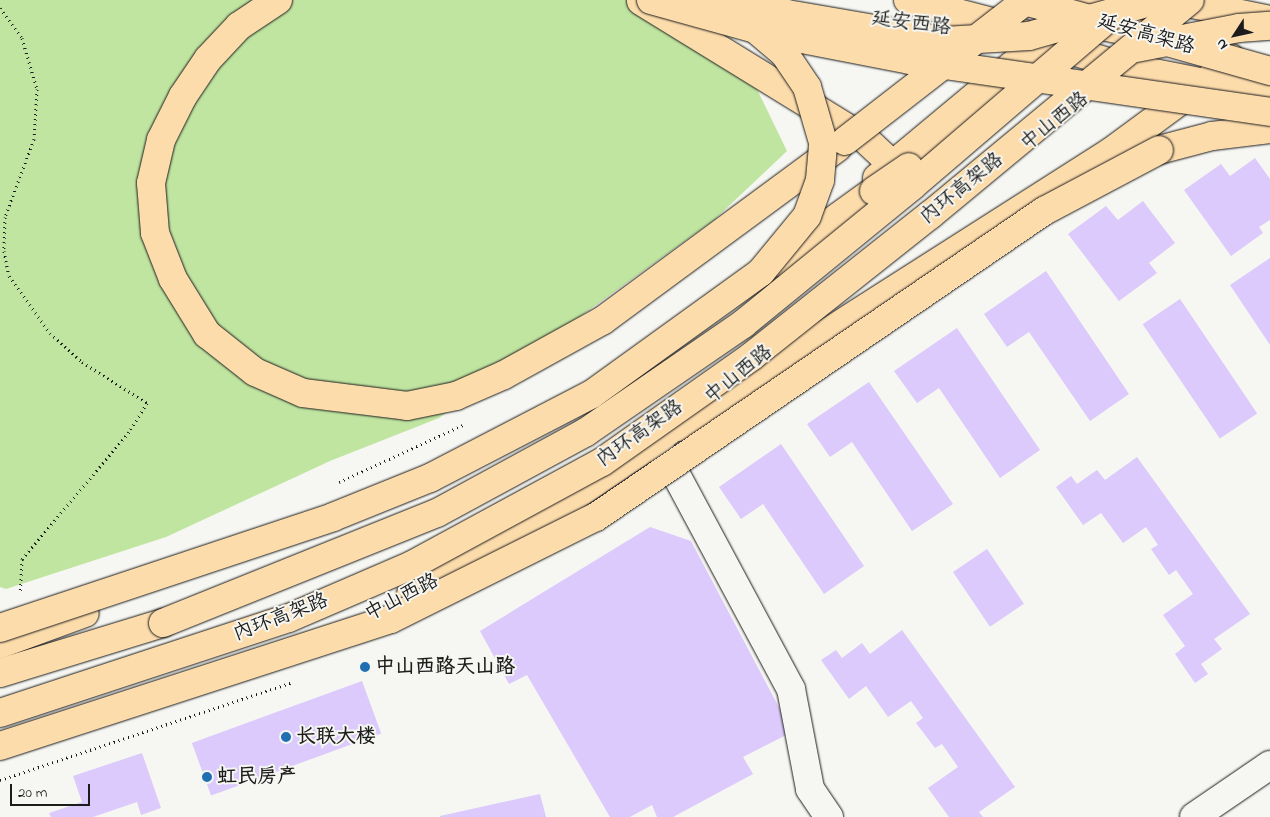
<!DOCTYPE html>
<meta charset="utf-8">
<style>
body{margin:0}
#map{position:relative;width:1270px;height:817px;overflow:hidden;background:#f6f6f2;font-family:"Indie Flower","LXGW WenKai TC",sans-serif}
div>[style]{position:absolute}
[style*='--x']{left:calc(var(--x)*1px);top:calc(var(--y)*1px);width:calc(var(--w)*1px);rotate:calc(var(--a)*1deg)}
.green>*{inset:0;background:#c0e5a0}
.building>*{inset:0;background:#dbcafb;transform-origin:0 0}
.path>*{height:3px;margin-top:-1.5px;transform-origin:0;background:repeating-linear-gradient(90deg,#1c1c1c 0 1px,transparent 0 5px)}
.roads{filter:drop-shadow(0 0 1px #1c1c1c) drop-shadow(0 0 1px #1c1c1c)}
.minor>*{height:28px;margin:-14px;padding:0 14px;transform-origin:14px;border-radius:14px;background:#f6f6f2}
.primary>*{height:28px;margin:-14px;padding:0 14px;transform-origin:14px;border-radius:14px;background:#fddcac}
.trunk>*{height:28px;margin:-14px;padding:0 14px;transform-origin:14px;border-radius:14px;background:#fddcac}
.bridges{filter:drop-shadow(0 0 1px #1c1c1c) drop-shadow(0 0 1px #1c1c1c)}
.trunk-bridge>*{height:28px;margin:-14px;padding:0 14px;transform-origin:14px;border-radius:14px;background:#fddcac}
.dots>*{width:14px;height:14px;translate:-50% -50%;box-sizing:border-box;border:2px solid #f6f6f2;border-radius:50%}
span{translate:-50% -50%;white-space:nowrap;text-align:center;line-height:1.15;-webkit-text-stroke:4px #f6f6f2;paint-order:stroke}
.street-label{font-size:20px;color:#1c1c1c}
.poi-label{font-size:20px;color:#1c1c1c;font-weight:700}
.left{translate:0 -50%;text-align:left}
.north{position:absolute;left:1210px;top:10px;width:50px;height:50px;-webkit-text-stroke:4px #f6f6f2;paint-order:stroke;rotate:235deg;font-size:14px;font-weight:700;line-height:20px;text-align:center;color:#1c1c1c}
.north::after{content:'';display:block;margin:auto;width:18px;height:22px;background:#1c1c1c;clip-path:polygon(50% 0,100% 100%,50% 72%,0 100%)}
.scale{position:absolute;left:10px;top:784px;width:80px;height:22px;box-sizing:border-box;border:2px solid #1c1c1c;border-top:0;padding-left:6px;font-size:15px;line-height:18px;white-space:nowrap;color:#1c1c1c;-webkit-text-stroke:4px #f6f6f2;paint-order:stroke}
</style>
<div id="map">
<div class="green">
<i style="clip-path:polygon(0 0,648px 0,753px 81px,787px 151px,714px 220px,439px 418px,330px 461px,166px 537px,6px 589px,0 587px)"></i>
</div>
<div class="building">
<i style="clip-path:polygon(1255px 158px,1270px 179px,1270px 220px,1259px 227px,1263px 233px,1231px 256px,1184px 190px,1221px 164px,1230px 176px)"></i>
<i style="clip-path:polygon(1143px 201px,1175px 243px,1149px 263px,1157px 273px,1119px 301px,1068px 234px,1106px 206px,1118px 220px)"></i>
<i style="clip-path:polygon(1270px 258px,1270px 345px,1230px 285px)"></i>
<i style="clip-path:polygon(1046px 271px,1129px 394px,1090px 421px,1029px 332px,1007px 347px,984px 314px)"></i>
<i style="left:1180px;top:299px;width:138px;height:45px;rotate:56deg"></i>
<i style="clip-path:polygon(957px 328px,1040px 450px,1000px 478px,939px 388px,917px 403px,894px 371px)"></i>
<i style="clip-path:polygon(869px 382px,953px 504px,912px 531px,852px 442px,830px 457px,807px 424px)"></i>
<i style="clip-path:polygon(781px 444px,864px 566px,824px 594px,763px 504px,741px 519px,719px 487px)"></i>
<i style="clip-path:polygon(1137px 457px,1250px 614px,1214px 639px,1222px 649px,1201px 664px,1208px 674px,1195px 683px,1175px 654px,1185px 646px,1163px 615px,1193px 594px,1176px 570px,1169px 575px,1151px 549px,1158px 545px,1146px 527px,1123px 543px,1101px 513px,1083px 525px,1056px 487px,1071px 476px,1077px 484px,1097px 470px,1105px 480px)"></i>
<i style="clip-path:polygon(650px 527px,691px 541px,792px 732px,743px 757px,753px 774px,673px 817px,657px 817px,652px 805px,630px 817px,610px 817px,527px 675px,509px 684px,480px 631px)"></i>
<i style="left:987px;top:549px;width:66px;height:41px;rotate:56deg"></i>
<i style="clip-path:polygon(902px 630px,1015px 787px,979px 812px,983px 817px,949px 817px,928px 788px,958px 767px,942px 744px,935px 748px,916px 723px,923px 718px,911px 701px,888px 717px,866px 686px,849px 699px,821px 660px,836px 650px,842px 658px,862px 643px,870px 654px)"></i>
<i style="left:362px;top:681px;width:56px;height:181px;rotate:70deg"></i>
<i style="clip-path:polygon(142px 753px,161px 808px,141px 815px,137px 802px,93px 817px,51px 817px,49px 813px,82px 802px,73px 776px)"></i>
<i style="clip-path:polygon(540px 794px,546px 817px,440px 817px,440px 816px)"></i>
</div>
<div class="path">
<i style="--x:0;--y:8;--w:37;--a:54"></i>
<i style="--x:22;--y:38;--w:53;--a:73.6"></i>
<i style="--x:37;--y:89;--w:50;--a:93.4"></i>
<i style="--x:34;--y:139;--w:83;--a:110.4"></i>
<i style="--x:5;--y:217;--w:34;--a:92"></i>
<i style="--x:4;--y:251;--w:25;--a:79"></i>
<i style="--x:9;--y:276;--w:70;--a:54.3"></i>
<i style="--x:50;--y:333;--w:43;--a:42.2"></i>
<i style="--x:82;--y:362;--w:77;--a:32.2"></i>
<i style="--x:147;--y:403;--w:34;--a:122"></i>
<i style="--x:129;--y:432;--w:166;--a:130.1"></i>
<i style="--x:22;--y:559;--w:33;--a:93"></i>
<i style="--x:339;--y:482;--w:139;--a:-24.7"></i>
<i style="--x:0;--y:780;--w:309;--a:-18.5"></i>
</div>
<div class="roads">
<div class="minor">
<i style="--x:657;--y:446;--w:28;--a:55"></i>
<i style="--x:673;--y:469;--w:250;--a:61.8"></i>
<i style="--x:791;--y:689;--w:102;--a:79.2"></i>
<i style="--x:810;--y:789;--w:34;--a:56"></i>
<i style="--x:1194;--y:817;--w:92;--a:-34.4"></i>
</div>
<div class="primary">
<i style="--x:908;--y:0;--w:95;--a:14.6"></i>
<i style="--x:1000;--y:24;--w:44;--a:22.5"></i>
<i style="--x:1041;--y:41;--w:87;--a:17.4"></i>
<i style="--x:1124;--y:67;--w:149;--a:11.2"></i>
<i style="--x:1173;--y:0;--w:99;--a:11.7"></i>
<i style="--x:641;--y:1;--w:263;--a:31.6"></i>
<i style="--x:865;--y:139;--w:38;--a:43"></i>
<i style="--x:1080;--y:21;--w:89;--a:12.3"></i>
<i style="--x:877;--y:178;--w:278;--a:-39.8"></i>
<i style="--x:679;--y:427;--w:513;--a:-32.51"></i>
<i style="--x:1112;--y:151;--w:118;--a:-36.4"></i>
<i style="--x:1207;--y:81;--w:33;--a:-44"></i>
<i style="--x:411;--y:594;--w:86;--a:-26.9"></i>
<i style="--x:488;--y:555;--w:202;--a:-34.1"></i>
<i style="--x:655;--y:442;--w:46;--a:-38.9"></i>
<i style="--x:0;--y:644;--w:90;--a:-20"></i>
</div>
<div class="trunk">
<i style="--x:278;--y:0;--w:47;--a:146.3"></i>
<i style="--x:239;--y:26;--w:45;--a:133.2"></i>
<i style="--x:208;--y:59;--w:45;--a:124"></i>
<i style="--x:183;--y:96;--w:49;--a:116.6"></i>
<i style="--x:161;--y:140;--w:44;--a:103.1"></i>
<i style="--x:151;--y:183;--w:50;--a:85.4"></i>
<i style="--x:155;--y:233;--w:49;--a:68.6"></i>
<i style="--x:173;--y:279;--w:65;--a:58.3"></i>
<i style="--x:207;--y:334;--w:61;--a:38.4"></i>
<i style="--x:255;--y:372;--w:52;--a:23.6"></i>
<i style="--x:303;--y:393;--w:105;--a:7.1"></i>
<i style="--x:407;--y:406;--w:50;--a:-11.5"></i>
<i style="--x:456;--y:396;--w:52;--a:-23.6"></i>
<i style="--x:504;--y:375;--w:112;--a:-28.9"></i>
<i style="--x:602;--y:321;--w:293;--a:-36.4"></i>
<i style="--x:1159;--y:150;--w:55;--a:-14.8"></i>
<i style="--x:1212;--y:136;--w:58;--a:-6.9"></i>
<i style="--x:774;--y:263;--w:123;--a:-35.8"></i>
<i style="--x:0;--y:673;--w:170;--a:-17.1"></i>
</div>
</div>
<div class="bridges">
<div class="trunk-bridge">
<i style="--x:651;--y:0;--w:119;--a:15.5"></i>
<i style="--x:766;--y:32;--w:147;--a:11"></i>
<i style="--x:910;--y:60;--w:364;--a:8.2"></i>
<i style="--x:740;--y:0;--w:49;--a:16.6"></i>
<i style="--x:787;--y:14;--w:159;--a:9.8"></i>
<i style="--x:944;--y:41;--w:85;--a:-3.4"></i>
<i style="--x:1029;--y:36;--w:133;--a:-15.7"></i>
<i style="--x:1021;--y:0;--w:71;--a:15.6"></i>
<i style="--x:1171;--y:43;--w:103;--a:15.8"></i>
<i style="--x:1136;--y:48;--w:105;--a:-11"></i>
<i style="--x:1239;--y:28;--w:31;--a:-4"></i>
<i style="--x:845;--y:141;--w:230;--a:-37.8"></i>
<i style="--x:874;--y:191;--w:42;--a:-34.4"></i>
<i style="--x:163;--y:623;--w:295;--a:-21.9"></i>
<i style="--x:437;--y:513;--w:170;--a:-28.5"></i>
<i style="--x:586;--y:432;--w:191;--a:-34.5"></i>
<i style="--x:743;--y:324;--w:218;--a:-39.2"></i>
<i style="--x:912;--y:186;--w:286;--a:-40.6"></i>
<i style="--x:0;--y:628;--w:351;--a:-18.4"></i>
<i style="--x:333;--y:517;--w:105;--a:-21.9"></i>
<i style="--x:430;--y:478;--w:182;--a:-27.4"></i>
<i style="--x:592;--y:394;--w:208;--a:-35.8"></i>
<i style="--x:761;--y:272;--w:72;--a:-50.6"></i>
<i style="--x:807;--y:216;--w:38;--a:-70"></i>
<i style="--x:820;--y:180;--w:38;--a:-85"></i>
<i style="--x:823;--y:142;--w:57;--a:-106.2"></i>
<i style="--x:807;--y:87;--w:40;--a:-124"></i>
<i style="--x:785;--y:54;--w:68;--a:-139.8"></i>
<i style="--x:733;--y:10;--w:22;--a:-153"></i>
<i style="--x:0;--y:713;--w:304;--a:-18.2"></i>
<i style="--x:289;--y:618;--w:134;--a:-23.3"></i>
<i style="--x:412;--y:565;--w:216;--a:-28.5"></i>
<i style="--x:602;--y:462;--w:184;--a:-35.2"></i>
<i style="--x:752;--y:356;--w:227;--a:-38.4"></i>
<i style="--x:930;--y:215;--w:337;--a:-39.6"></i>
<i style="--x:0;--y:746;--w:411;--a:-18"></i>
<i style="--x:391;--y:619;--w:229;--a:-26.5"></i>
<i style="--x:596;--y:517;--w:543;--a:-34.33"></i>
<i style="--x:1044;--y:211;--w:130;--a:-27.9"></i>
</div>
</div>
<div class="dots">
<i style="left:365px;top:667px;background:#1f6fb2"></i>
<i style="left:286px;top:737px;background:#1f6fb2"></i>
<i style="left:207px;top:777px;background:#1f6fb2"></i>
</div>
<div class="street-label">
<span style="left:911px;top:24px;rotate:7deg">延安西路</span>
<span style="left:1146px;top:35px;rotate:16deg">延安高架路</span>
<span style="left:1055px;top:122px;rotate:-39deg">中山西路</span>
<span style="left:962px;top:189px;rotate:-39deg">内环高架路</span>
<span style="left:739px;top:375px;rotate:-39deg">中山西路</span>
<span style="left:640px;top:434px;rotate:-35deg">内环高架路</span>
<span style="left:402px;top:598px;rotate:-27deg">中山西路</span>
<span style="left:281px;top:618px;rotate:-21deg">内环高架路</span>
</div>
<div class="poi-label">
<span class="left" style="left:375px;top:667px">中山西路天山路</span>
<span class="left" style="left:296px;top:737px">长联大楼</span>
<span class="left" style="left:217px;top:777px">虹民房产</span>
</div>
<div class="north">N</div>
<div class="scale">20 m</div>
</div>
